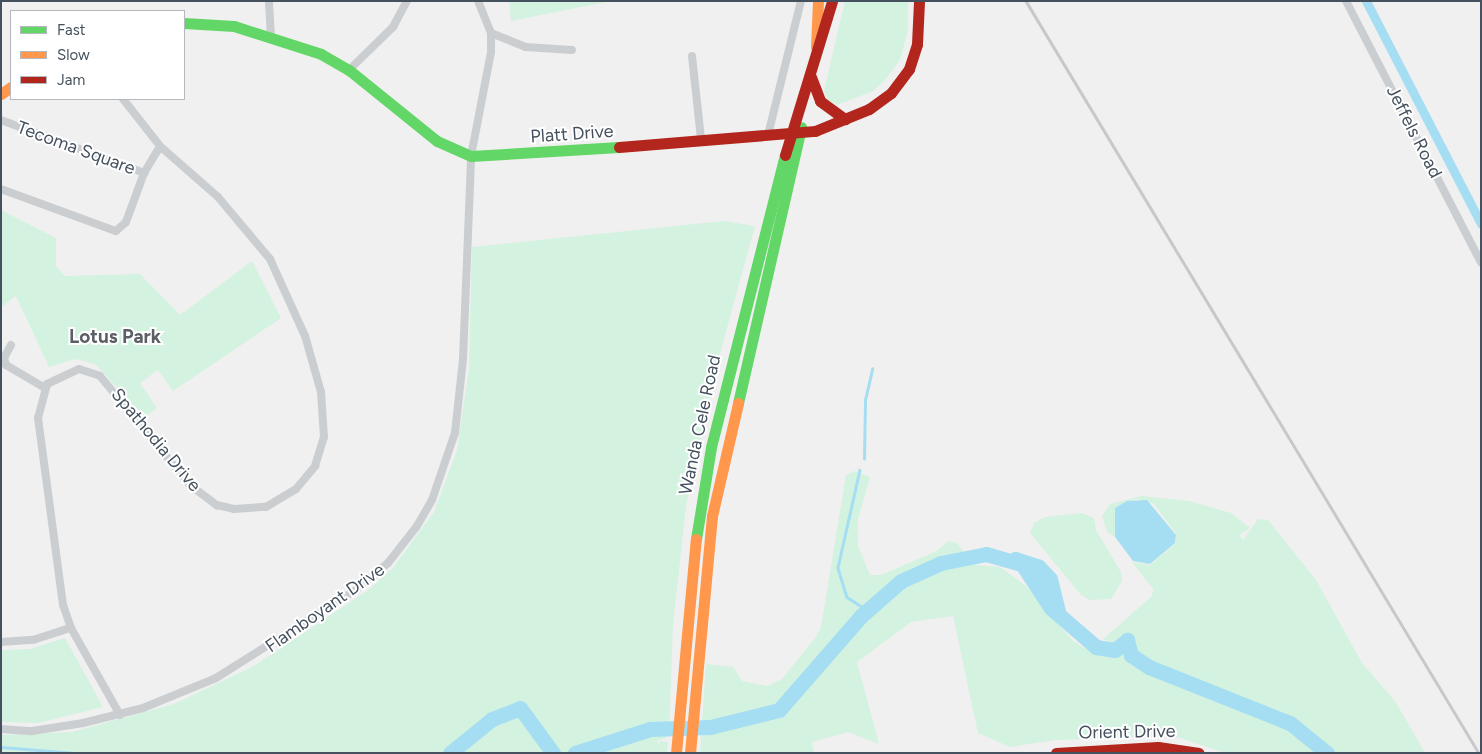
<!DOCTYPE html>
<style>
body{margin:0}
#map{position:relative;width:1482px;height:754px;overflow:hidden;background:#f1f0f0;font-family:Figtree,sans-serif}
div>[style]{position:absolute}
[style*='--x']{left:calc(var(--x)*1px);top:calc(var(--y)*1px);width:calc(var(--w)*1px);rotate:calc(var(--a)*1deg)}
.green>*{inset:0;background:#d3f2e0}
.water>*{inset:0;background:#a5def2}
.stream>*{height:2.5px;margin:-1.25px;padding:0 1.25px;transform-origin:1.25px;border-radius:1.25px;background:#a5def2}
.canal>*{height:9px;margin:-4.5px;padding:0 4.5px;transform-origin:4.5px;border-radius:4.5px;background:#a5def2}
.river>*{height:15px;margin:-7.5px;padding:0 7.5px;transform-origin:7.5px;border-radius:7.5px;background:#a5def2}
.street>*{height:8px;margin:-4px;padding:0 4px;transform-origin:4px;border-radius:4px;background:#cbced1}
.fast>*{height:11px;margin:-5.5px;padding:0 5.5px;transform-origin:5.5px;border-radius:5.5px;background:#63d668}
.slow>*{height:11px;margin:-5.5px;padding:0 5.5px;transform-origin:5.5px;border-radius:5.5px;background:#ff974d}
.jam>*{height:11px;margin:-5.5px;padding:0 5.5px;transform-origin:5.5px;border-radius:5.5px;background:#b3261e}
.rail>*{height:2.5px;margin:-1.25px;padding:0 1.25px;transform-origin:1.25px;border-radius:1.25px;background:#c6c8ca}
span{translate:-50% -50%;white-space:nowrap;text-align:center;line-height:1.15;-webkit-text-stroke:4px #fff;paint-order:stroke}
.street-label{font-size:18px;color:#45515e}
.neighbourhood-label{font-size:19px;color:#5b5f65;font-weight:700}
.frame{position:absolute;inset:0;border:2px solid #45515e;pointer-events:none}
.legend{position:absolute;left:10px;top:10px;width:175px;height:90px;box-sizing:border-box;background:#fff;border:1px solid #b5b9bf;margin:0;padding:6px 9px;list-style:none;font-size:15px;color:#45515e}
.legend li{display:flex;align-items:center;gap:10px;height:25px}
.legend b{width:25px;border:1px solid #b5b9bf}
</style>
<div id="map">
<div class="green">
<i style="clip-path:polygon(509px 1px,611px 1px,511px 21px)"></i>
<i style="clip-path:polygon(845px 1px,908px 1px,908px 30px,900px 60px,885px 80px,873px 91px,837px 105px,828px 100px,824px 91px)"></i>
<i style="clip-path:polygon(1px 210px,56px 238px,56px 266px,65px 276px,140px 274px,180px 315px,252px 261px,281px 318px,173px 391px,158px 370px,140px 383px,157px 408px,145px 417px,95px 364px,75px 359px,49px 367px,16px 296px,1px 307px)"></i>
<i style="clip-path:polygon(724px 221px,755px 226px,715px 372px,686px 506px,673px 625px,669px 736px,658px 741px,657px 748px,660px 741px,668px 742px,667px 753px,1px 753px,1px 735px,72px 732px,174px 704px,252px 667px,367px 591px,393px 568px,434px 512px,457px 450px,469px 369px,472px 247px)"></i>
<i style="clip-path:polygon(854px 471px,870px 477px,858px 520px,858px 546px,870px 575px,881px 575px,937px 551px,948px 541px,957px 543px,975px 565px,1000px 567px,1026px 586px,1074px 642px,1097px 655px,1117px 656px,1135px 644px,1129px 634px,1120px 636px,1114px 644px,1103px 639px,1151px 597px,1154px 590px,1132px 562px,1150px 565px,1175px 544px,1177px 535px,1154px 504px,1136px 499px,1115px 507px,1115px 537px,1107px 532px,1102px 516px,1110px 504px,1142px 496px,1189px 501px,1231px 513px,1250px 528px,1239px 535px,1243px 540px,1258px 519px,1268px 520px,1316px 580px,1362px 663px,1395px 701px,1425px 753px,1225px 753px,1174px 736px,1056px 740px,1010px 747px,978px 733px,953px 616px,911px 622px,857px 662px,879px 744px,848px 732px,812px 742px,814px 753px,700px 753px,706px 664px,733px 667px,742px 681px,767px 686px,782px 679px,815px 638px,821px 627px,846px 475px)"></i>
<i style="clip-path:polygon(1081px 513px,1094px 518px,1096px 530px,1121px 572px,1122px 581px,1111px 599px,1090px 600px,1081px 595px,1030px 533px,1034px 523px,1045px 517px)"></i>
<i style="clip-path:polygon(65px 638px,103px 707px,38px 723px,1px 722px,1px 650px,30px 649px)"></i>
</div>
<div class="water">
<i style="clip-path:polygon(1147px 500px,1176px 535px,1175px 543px,1150px 564px,1133px 561px,1115px 537px,1115px 508px,1127px 501px)"></i>
</div>
<div class="stream">
<i style="--x:864;--y:459;--w:59;--a:-89"></i>
<i style="--x:865;--y:400;--w:32;--a:-77"></i>
<i style="--x:860;--y:470;--w:100;--a:102.7"></i>
<i style="--x:838;--y:568;--w:30;--a:73"></i>
<i style="--x:847;--y:597;--w:24;--a:33"></i>
<i style="--x:1;--y:747;--w:74;--a:4.6"></i>
</div>
<div class="canal">
<i style="--x:1366;--y:1;--w:251;--a:62.7"></i>
</div>
<div class="river">
<i style="--x:1015;--y:559;--w:25;--a:18"></i>
<i style="--x:1039;--y:567;--w:16;--a:47"></i>
<i style="--x:1050;--y:579;--w:37;--a:76"></i>
<i style="--x:450;--y:753;--w:54;--a:-39"></i>
<i style="--x:492;--y:719;--w:30;--a:-21"></i>
<i style="--x:520;--y:708;--w:56;--a:53.7"></i>
<i style="--x:575;--y:753;--w:79;--a:-17.7"></i>
<i style="--x:650;--y:729;--w:60;--a:-1.9"></i>
<i style="--x:710;--y:727;--w:71;--a:-13.8"></i>
<i style="--x:779;--y:710;--w:125;--a:-48.9"></i>
<i style="--x:861;--y:616;--w:53;--a:-41.2"></i>
<i style="--x:901;--y:581;--w:44;--a:-24.2"></i>
<i style="--x:941;--y:563;--w:46;--a:-11.3"></i>
<i style="--x:986;--y:554;--w:37;--a:16"></i>
<i style="--x:1022;--y:564;--w:53;--a:56.6"></i>
<i style="--x:1051;--y:608;--w:60;--a:40.9"></i>
<i style="--x:1096;--y:647;--w:19;--a:9"></i>
<i style="--x:1115;--y:650;--w:16;--a:-40"></i>
<i style="--x:1127;--y:640;--w:16;--a:75"></i>
<i style="--x:1131;--y:655;--w:22;--a:34"></i>
<i style="--x:1149;--y:667;--w:152;--a:21.7"></i>
<i style="--x:1290;--y:723;--w:48;--a:39"></i>
</div>
<div class="street">
<i style="--x:269;--y:1;--w:34;--a:87"></i>
<i style="--x:1346;--y:1;--w:294;--a:62.7"></i>
<i style="--x:491;--y:33;--w:38;--a:22"></i>
<i style="--x:526;--y:47;--w:46;--a:3.7"></i>
<i style="--x:692;--y:56;--w:83;--a:83.8"></i>
<i style="--x:349;--y:70;--w:62;--a:-44.3"></i>
<i style="--x:393;--y:27;--w:30;--a:-62"></i>
<i style="--x:1;--y:120;--w:153;--a:20.3"></i>
<i style="--x:768;--y:135;--w:138;--a:-76.2"></i>
<i style="--x:1;--y:189;--w:122;--a:20.1"></i>
<i style="--x:116;--y:231;--w:13;--a:-42"></i>
<i style="--x:126;--y:222;--w:52;--a:-69.8"></i>
<i style="--x:144;--y:173;--w:31;--a:-59"></i>
<i style="--x:11;--y:345;--w:15;--a:118"></i>
<i style="--x:4;--y:358;--w:7;--a:74"></i>
<i style="--x:6;--y:365;--w:45;--a:30.5"></i>
<i style="--x:1;--y:642;--w:32;--a:-4"></i>
<i style="--x:33;--y:640;--w:40;--a:-18"></i>
<i style="--x:120;--y:715;--w:100;--a:-119.4"></i>
<i style="--x:71;--y:628;--w:24;--a:-109"></i>
<i style="--x:63;--y:605;--w:189;--a:-97.6"></i>
<i style="--x:38;--y:418;--w:35;--a:-75"></i>
<i style="--x:47;--y:384;--w:35;--a:-25"></i>
<i style="--x:79;--y:369;--w:22;--a:18"></i>
<i style="--x:100;--y:376;--w:141;--a:50.5"></i>
<i style="--x:190;--y:485;--w:34;--a:37"></i>
<i style="--x:217;--y:505;--w:17;--a:13"></i>
<i style="--x:234;--y:509;--w:32;--a:-4"></i>
<i style="--x:266;--y:507;--w:35;--a:-31"></i>
<i style="--x:296;--y:489;--w:30;--a:-50"></i>
<i style="--x:315;--y:466;--w:30;--a:-73"></i>
<i style="--x:324;--y:437;--w:45;--a:-93.8"></i>
<i style="--x:321;--y:392;--w:58;--a:-105.9"></i>
<i style="--x:305;--y:336;--w:85;--a:-114.4"></i>
<i style="--x:270;--y:259;--w:81;--a:-130"></i>
<i style="--x:218;--y:197;--w:77;--a:-138.7"></i>
<i style="--x:160;--y:146;--w:60;--a:-128.2"></i>
<i style="--x:1;--y:729;--w:31;--a:4"></i>
<i style="--x:32;--y:731;--w:52;--a:-8.9"></i>
<i style="--x:83;--y:723;--w:62;--a:-14"></i>
<i style="--x:143;--y:708;--w:79;--a:-22.3"></i>
<i style="--x:216;--y:678;--w:165;--a:-32.2"></i>
<i style="--x:356;--y:590;--w:42;--a:-40.2"></i>
<i style="--x:388;--y:563;--w:47;--a:-51.9"></i>
<i style="--x:417;--y:526;--w:30;--a:-60"></i>
<i style="--x:432;--y:500;--w:71;--a:-71.1"></i>
<i style="--x:455;--y:433;--w:74;--a:-83.8"></i>
<i style="--x:463;--y:359;--w:203;--a:-87.7"></i>
<i style="--x:471;--y:156;--w:106;--a:-79.1"></i>
<i style="--x:491;--y:52;--w:19;--a:-90"></i>
<i style="--x:491;--y:33;--w:35;--a:-112"></i>
</div>
<div class="fast">
<i style="--x:184;--y:23;--w:50;--a:3.4"></i>
<i style="--x:234;--y:26;--w:91;--a:17.8"></i>
<i style="--x:321;--y:54;--w:32;--a:30"></i>
<i style="--x:349;--y:70;--w:113;--a:38.9"></i>
<i style="--x:437;--y:141;--w:37;--a:24"></i>
<i style="--x:471;--y:156;--w:148;--a:-3.5"></i>
<i style="--x:738;--y:403;--w:283;--a:-77.1"></i>
<i style="--x:696;--y:539;--w:93;--a:-80.7"></i>
<i style="--x:711;--y:447;--w:301;--a:-75.8"></i>
</div>
<div class="slow">
<i style="--x:816;--y:47;--w:46;--a:-87.5"></i>
<i style="--x:1;--y:94;--w:12;--a:-35"></i>
<i style="--x:676;--y:753;--w:215;--a:-84.7"></i>
<i style="--x:690;--y:753;--w:238;--a:-84.7"></i>
<i style="--x:712;--y:516;--w:116;--a:-77"></i>
</div>
<div class="jam">
<i style="--x:811;--y:77;--w:26;--a:69"></i>
<i style="--x:820;--y:101;--w:31;--a:36"></i>
<i style="--x:619;--y:147;--w:197;--a:-4.7"></i>
<i style="--x:815;--y:131;--w:58;--a:-22.2"></i>
<i style="--x:869;--y:109;--w:27;--a:-36"></i>
<i style="--x:891;--y:93;--w:30;--a:-53"></i>
<i style="--x:909;--y:69;--w:26;--a:-72"></i>
<i style="--x:917;--y:44;--w:43;--a:-87.3"></i>
<i style="--x:785;--y:155;--w:161;--a:-73"></i>
<i style="--x:1056;--y:753;--w:102;--a:-3.4"></i>
<i style="--x:1158;--y:747;--w:41;--a:8.3"></i>
</div>
<div class="rail">
<i style="--x:1026;--y:1;--w:878;--a:58.94"></i>
</div>
<div class="street-label">
<span style="left:1414px;top:132px;rotate:63deg">Jeffels Road</span>
<span style="left:572px;top:134px;rotate:-4deg">Platt Drive</span>
<span style="left:76px;top:148px;rotate:20deg">Tecoma Square</span>
<span style="left:700px;top:425px;rotate:-78deg">Wanda Cele Road</span>
<span style="left:156px;top:440px;rotate:50deg">Spathodia Drive</span>
<span style="left:325px;top:608px;rotate:-35deg">Flamboyant Drive</span>
<span style="left:1127px;top:732px;rotate:-1deg">Orient Drive</span>
</div>
<div class="neighbourhood-label">
<span style="left:115px;top:337px">Lotus Park</span>
</div>
<div class="frame"></div>
<ul class="legend">
<li><b style="height:6px;background:#63d668"></b>Fast</li>
<li><b style="height:6px;background:#ff974d"></b>Slow</li>
<li><b style="height:6px;background:#b3261e"></b>Jam</li>
</ul>
</div>
